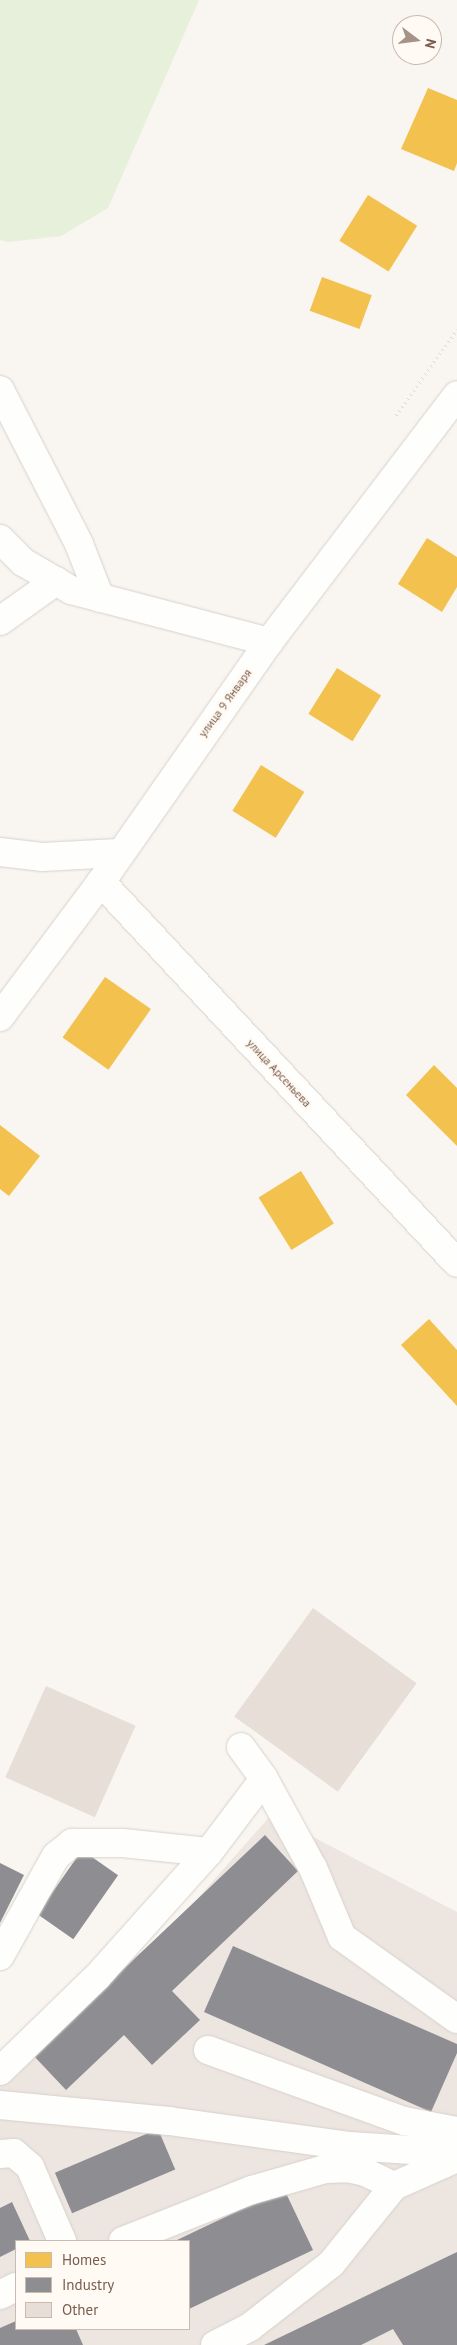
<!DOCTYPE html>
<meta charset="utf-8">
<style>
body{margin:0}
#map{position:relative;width:457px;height:2345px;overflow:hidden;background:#f9f5f0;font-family:"PT Sans",sans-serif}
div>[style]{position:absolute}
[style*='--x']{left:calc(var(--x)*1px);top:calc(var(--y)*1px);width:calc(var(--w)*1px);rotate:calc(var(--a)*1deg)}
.industrial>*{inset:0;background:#ede5e0}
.green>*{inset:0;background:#e7f0db}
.homes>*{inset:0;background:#f2c14e;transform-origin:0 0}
.industry>*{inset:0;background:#8d8d92;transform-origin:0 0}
.building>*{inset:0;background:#e6ded7;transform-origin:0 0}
.path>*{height:3px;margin-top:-1.5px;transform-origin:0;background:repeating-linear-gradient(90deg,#dcd5d0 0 1px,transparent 0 5px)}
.roads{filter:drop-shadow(0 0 1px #d7d1cb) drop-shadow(0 0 1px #d7d1cb)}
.minor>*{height:28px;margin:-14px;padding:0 14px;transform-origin:14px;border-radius:14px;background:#fefefd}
span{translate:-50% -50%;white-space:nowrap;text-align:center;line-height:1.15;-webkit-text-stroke:5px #fffaf3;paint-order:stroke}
.street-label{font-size:12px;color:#7a5c4d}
.legend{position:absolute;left:15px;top:2240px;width:175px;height:90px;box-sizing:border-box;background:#fffaf3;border:1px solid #cabbb1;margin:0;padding:6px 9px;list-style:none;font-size:15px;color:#7a5c4d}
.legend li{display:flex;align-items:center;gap:10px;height:25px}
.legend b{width:25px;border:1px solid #cabbb1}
.north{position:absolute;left:392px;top:15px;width:50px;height:50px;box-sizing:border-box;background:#fffaf3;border:1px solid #cabbb1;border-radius:50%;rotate:105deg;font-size:14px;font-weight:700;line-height:20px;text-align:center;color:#7a5c4d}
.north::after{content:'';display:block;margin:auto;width:18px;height:22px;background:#a69286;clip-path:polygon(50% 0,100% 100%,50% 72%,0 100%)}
</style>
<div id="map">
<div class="industrial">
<i style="clip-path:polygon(evenodd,271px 1815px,457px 1912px,457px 2345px,0 2345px,0 2060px,169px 1931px,271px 1815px,16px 2241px,189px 2241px,189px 2329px,16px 2329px,16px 2241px)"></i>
</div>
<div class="green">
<i style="clip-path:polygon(0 0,199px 0,108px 208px,61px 236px,8px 242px,0 240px)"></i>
</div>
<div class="homes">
<i style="clip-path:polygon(428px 88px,457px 100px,457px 163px,454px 171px,401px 149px)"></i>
<i style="left:368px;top:195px;width:58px;height:54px;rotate:32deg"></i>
<i style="left:322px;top:277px;width:53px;height:36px;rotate:20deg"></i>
<i style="clip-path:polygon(427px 538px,457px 557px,457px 587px,442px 612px,398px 584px)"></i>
<i style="left:337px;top:668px;width:52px;height:54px;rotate:32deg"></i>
<i style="left:261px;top:765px;width:51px;height:54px;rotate:32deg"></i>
<i style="left:105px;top:977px;width:56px;height:74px;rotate:35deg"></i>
<i style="clip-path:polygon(434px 1065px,457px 1088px,457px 1146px,406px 1095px)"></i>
<i style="clip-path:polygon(0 1125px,40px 1156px,9px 1196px,0 1189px)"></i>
<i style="left:301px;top:1171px;width:62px;height:50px;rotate:58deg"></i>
<i style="clip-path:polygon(429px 1319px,457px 1350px,457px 1406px,401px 1345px)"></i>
</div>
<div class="industry">
<i style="clip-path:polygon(265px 1835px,298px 1871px,172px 1991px,200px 2020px,152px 2065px,124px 2035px,66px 2090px,33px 2055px)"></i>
<i style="left:82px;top:1850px;width:44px;height:78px;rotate:35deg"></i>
<i style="clip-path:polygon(0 1863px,24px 1875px,0 1923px)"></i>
<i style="clip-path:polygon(233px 1946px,457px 2044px,457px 2053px,431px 2112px,204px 2012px)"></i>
<i style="left:158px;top:2129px;width:44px;height:112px;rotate:67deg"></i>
<i style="clip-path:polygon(284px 2189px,313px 2250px,189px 2309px,189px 2241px,175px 2241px)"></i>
<i style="clip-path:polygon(12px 2202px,30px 2241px,16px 2241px,16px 2249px,0 2257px,0 2208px)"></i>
<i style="clip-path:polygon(457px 2252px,457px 2345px,403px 2345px,393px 2329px,361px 2345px,264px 2345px)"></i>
<i style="clip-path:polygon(16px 2321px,16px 2329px,76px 2329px,83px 2345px,0 2345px,0 2328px)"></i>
</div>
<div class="building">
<i style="left:313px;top:1608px;width:128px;height:134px;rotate:36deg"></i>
<i style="left:46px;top:1686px;width:98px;height:100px;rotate:24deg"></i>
</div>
<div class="path">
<i style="--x:396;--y:415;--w:105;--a:-54.3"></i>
</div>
<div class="roads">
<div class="minor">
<i style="--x:0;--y:390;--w:173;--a:62.8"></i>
<i style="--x:79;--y:544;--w:58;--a:68.7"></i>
<i style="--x:0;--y:539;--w:33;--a:45"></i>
<i style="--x:23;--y:562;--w:56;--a:30.3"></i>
<i style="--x:71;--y:590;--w:205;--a:14.7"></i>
<i style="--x:0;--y:621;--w:69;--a:-35.5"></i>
<i style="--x:0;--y:852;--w:42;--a:6.8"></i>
<i style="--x:42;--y:857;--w:76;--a:-3"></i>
<i style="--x:101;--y:882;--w:521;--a:46.94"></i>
<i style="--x:0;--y:1017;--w:169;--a:-53.2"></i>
<i style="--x:101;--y:882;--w:293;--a:-55"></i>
<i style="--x:269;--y:642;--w:310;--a:-52.7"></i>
<i style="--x:241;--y:1747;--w:39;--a:54"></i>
<i style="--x:264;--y:1779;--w:102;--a:61.2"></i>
<i style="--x:313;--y:1868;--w:75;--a:67.2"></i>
<i style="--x:342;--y:1937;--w:141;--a:35.5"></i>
<i style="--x:0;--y:1956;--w:115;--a:-60.8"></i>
<i style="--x:56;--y:1856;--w:21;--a:-39"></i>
<i style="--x:72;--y:1843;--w:51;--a:0"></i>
<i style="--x:123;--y:1843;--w:86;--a:6"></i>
<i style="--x:208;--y:2050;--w:208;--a:19.9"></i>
<i style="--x:404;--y:2121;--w:54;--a:10.7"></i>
<i style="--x:0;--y:2071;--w:136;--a:-44.1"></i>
<i style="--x:98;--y:1976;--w:166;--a:-48.2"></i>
<i style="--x:209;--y:1852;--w:91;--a:-53"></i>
<i style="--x:0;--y:2105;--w:170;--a:5.4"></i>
<i style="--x:169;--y:2121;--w:183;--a:7.9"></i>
<i style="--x:350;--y:2146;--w:107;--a:3.7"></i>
<i style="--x:0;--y:2154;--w:14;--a:-4"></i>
<i style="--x:14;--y:2153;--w:21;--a:41"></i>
<i style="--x:30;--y:2167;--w:81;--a:66.6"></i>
<i style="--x:123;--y:2241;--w:139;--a:-21.6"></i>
<i style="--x:252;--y:2190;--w:76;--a:-16"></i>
<i style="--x:325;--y:2169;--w:23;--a:-2"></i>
<i style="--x:348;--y:2168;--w:17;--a:13"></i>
<i style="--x:365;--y:2172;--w:32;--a:26"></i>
<i style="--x:0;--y:2295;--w:18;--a:-27"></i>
<i style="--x:215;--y:2345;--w:39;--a:-27"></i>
<i style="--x:250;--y:2327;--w:103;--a:-37.9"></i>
<i style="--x:331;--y:2264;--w:100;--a:-51.1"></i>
<i style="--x:394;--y:2186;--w:69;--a:-24"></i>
</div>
</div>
<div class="street-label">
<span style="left:225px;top:703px;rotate:-54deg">улица 9 Января</span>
<span style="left:279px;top:1073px;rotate:47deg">улица Арсеньева</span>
</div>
<ul class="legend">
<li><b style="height:14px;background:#f2c14e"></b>Homes</li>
<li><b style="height:14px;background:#8d8d92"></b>Industry</li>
<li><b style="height:14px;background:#e6ded7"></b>Other</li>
</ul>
<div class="north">N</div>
</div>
